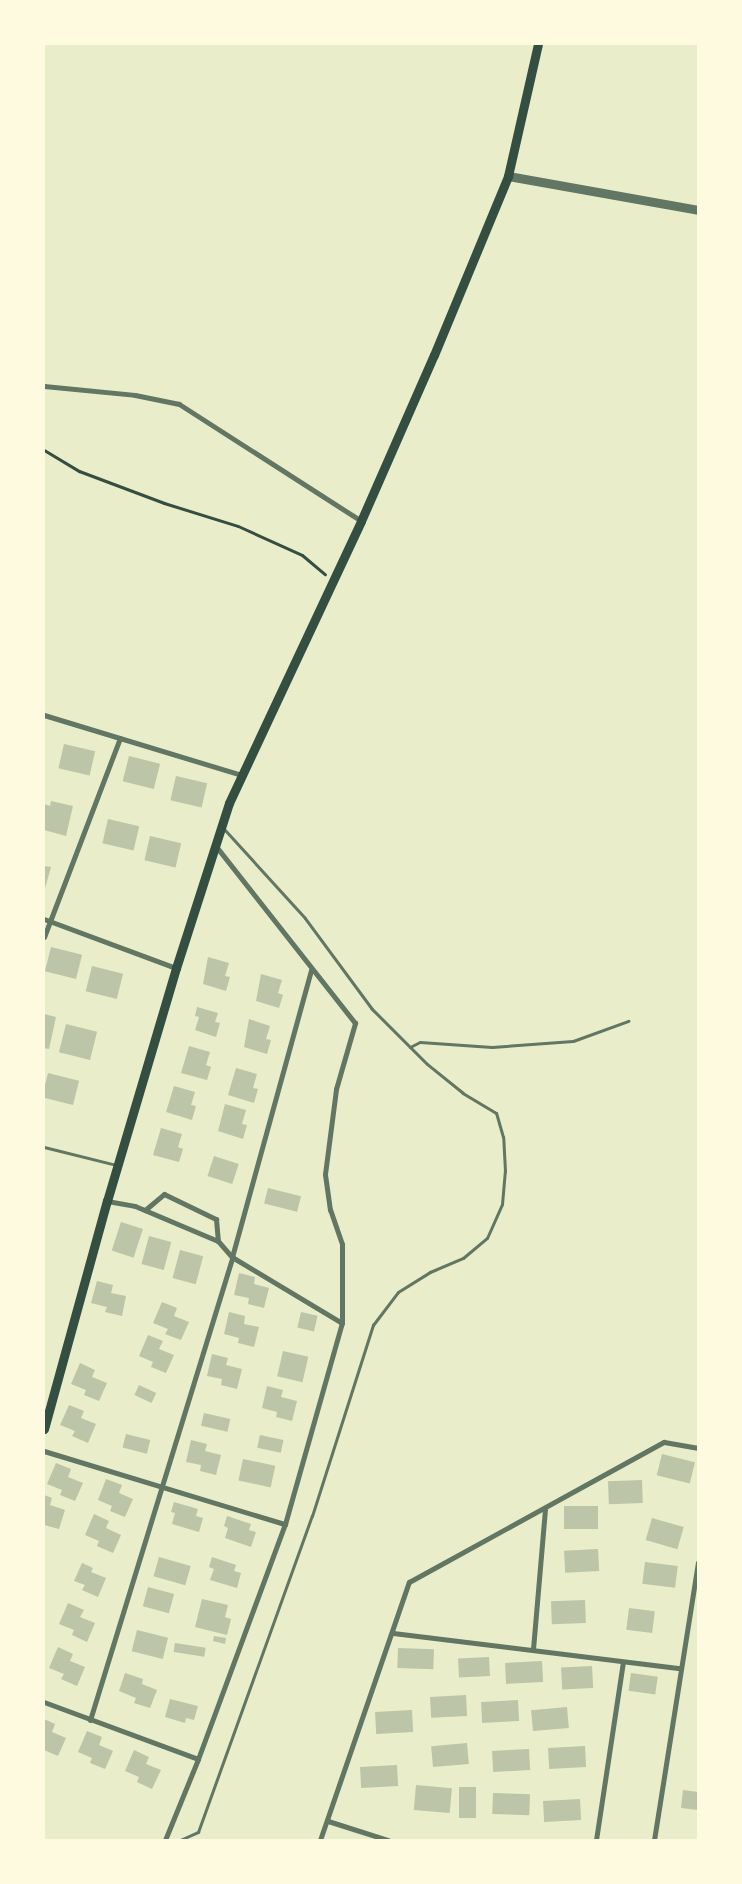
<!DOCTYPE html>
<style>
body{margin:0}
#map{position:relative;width:742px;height:1884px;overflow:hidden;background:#e9edc9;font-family:Poppins,sans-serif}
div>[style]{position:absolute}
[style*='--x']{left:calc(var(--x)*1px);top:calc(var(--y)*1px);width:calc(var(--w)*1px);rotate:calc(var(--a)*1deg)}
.building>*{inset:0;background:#bcc5a7;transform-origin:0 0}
.path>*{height:3px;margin:-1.5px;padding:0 1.5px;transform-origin:1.5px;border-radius:1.5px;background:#344e41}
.service>*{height:3px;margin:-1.5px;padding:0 1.5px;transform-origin:1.5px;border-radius:1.5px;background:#617663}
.minor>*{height:5px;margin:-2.5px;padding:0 2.5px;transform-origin:2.5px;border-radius:2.5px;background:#617663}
.tertiary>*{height:9px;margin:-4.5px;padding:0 4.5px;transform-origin:4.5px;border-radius:4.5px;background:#617663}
.secondary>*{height:9px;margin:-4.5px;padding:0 4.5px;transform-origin:4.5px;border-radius:4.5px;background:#344e41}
span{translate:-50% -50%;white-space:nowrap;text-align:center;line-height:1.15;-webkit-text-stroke:4px #fefae0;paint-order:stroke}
.frame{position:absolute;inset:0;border:45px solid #fefae0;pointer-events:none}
</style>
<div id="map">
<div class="building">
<i style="left:64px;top:744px;width:32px;height:25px;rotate:13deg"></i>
<i style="left:129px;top:756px;width:32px;height:26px;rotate:14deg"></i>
<i style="left:176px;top:776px;width:32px;height:25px;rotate:13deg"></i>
<i style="clip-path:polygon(51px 801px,73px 806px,66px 836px,44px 830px,44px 804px,50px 806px)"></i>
<i style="left:108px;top:819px;width:32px;height:25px;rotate:13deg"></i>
<i style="left:150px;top:836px;width:32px;height:25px;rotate:13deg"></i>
<i style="clip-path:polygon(44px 866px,51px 867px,44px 892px)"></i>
<i style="left:51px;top:947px;width:32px;height:25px;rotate:14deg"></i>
<i style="clip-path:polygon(208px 957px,229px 963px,225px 976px,230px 977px,226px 991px,203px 984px)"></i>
<i style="left:92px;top:966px;width:32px;height:26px;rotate:14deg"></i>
<i style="clip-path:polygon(261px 974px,282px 980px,278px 993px,283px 995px,279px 1008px,256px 1001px)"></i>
<i style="clip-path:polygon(197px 1007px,218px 1013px,215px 1022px,220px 1023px,216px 1037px,195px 1030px,199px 1017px,195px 1016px)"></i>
<i style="clip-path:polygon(44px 1014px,56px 1017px,49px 1049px,44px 1048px)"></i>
<i style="clip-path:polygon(249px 1019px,270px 1026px,266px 1039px,271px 1040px,267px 1054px,244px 1047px)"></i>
<i style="left:66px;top:1024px;width:32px;height:29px;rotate:14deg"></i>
<i style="clip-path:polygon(189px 1046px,210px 1052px,206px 1065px,211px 1067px,207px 1080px,181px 1073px)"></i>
<i style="clip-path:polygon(236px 1068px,257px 1074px,253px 1088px,258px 1089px,254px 1103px,228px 1095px)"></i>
<i style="left:48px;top:1073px;width:32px;height:25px;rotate:14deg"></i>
<i style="clip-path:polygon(174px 1086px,195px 1092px,191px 1105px,196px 1106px,192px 1120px,166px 1112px)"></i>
<i style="clip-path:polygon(225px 1104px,246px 1110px,242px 1124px,247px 1125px,243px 1139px,218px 1131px)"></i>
<i style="clip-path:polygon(161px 1128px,182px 1134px,178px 1147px,183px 1149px,179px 1162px,153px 1155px)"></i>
<i style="left:214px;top:1156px;width:26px;height:21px;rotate:18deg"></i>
<i style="left:268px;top:1188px;width:34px;height:16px;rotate:14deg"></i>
<i style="left:121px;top:1222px;width:23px;height:30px;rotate:18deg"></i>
<i style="left:149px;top:1236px;width:23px;height:29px;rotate:15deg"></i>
<i style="left:180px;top:1250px;width:24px;height:29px;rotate:15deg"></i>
<i style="clip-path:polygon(239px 1273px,255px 1277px,254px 1284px,269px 1288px,264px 1308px,248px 1304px,249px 1298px,234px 1295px)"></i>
<i style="clip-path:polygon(97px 1281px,113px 1285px,111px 1293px,126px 1296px,122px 1316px,105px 1312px,107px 1307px,91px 1303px)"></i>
<i style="clip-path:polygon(162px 1302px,177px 1308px,174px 1316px,189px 1322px,181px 1340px,165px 1334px,168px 1329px,153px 1323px)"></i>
<i style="clip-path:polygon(229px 1312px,245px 1316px,244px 1324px,259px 1327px,254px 1347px,238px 1343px,239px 1338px,224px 1334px)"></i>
<i style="left:301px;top:1312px;width:17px;height:16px;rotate:13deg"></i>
<i style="clip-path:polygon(148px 1335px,163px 1341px,159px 1349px,174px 1355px,166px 1373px,151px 1367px,153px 1362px,139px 1356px)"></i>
<i style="left:283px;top:1351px;width:26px;height:26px;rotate:13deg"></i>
<i style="clip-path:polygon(212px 1354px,228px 1358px,226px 1365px,242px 1369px,237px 1389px,221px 1385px,222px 1379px,207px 1376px)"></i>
<i style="clip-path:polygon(80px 1363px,95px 1370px,92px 1377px,107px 1383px,99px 1401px,84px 1395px,86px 1390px,71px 1384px)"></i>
<i style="left:139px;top:1385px;width:19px;height:11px;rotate:25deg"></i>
<i style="clip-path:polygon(267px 1386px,283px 1390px,281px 1397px,297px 1401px,292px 1421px,276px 1417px,277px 1412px,262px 1408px)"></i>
<i style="clip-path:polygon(69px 1405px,84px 1411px,81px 1418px,96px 1424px,88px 1443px,72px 1436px,75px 1431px,60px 1425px)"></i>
<i style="left:204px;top:1413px;width:27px;height:13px;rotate:13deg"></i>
<i style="left:126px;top:1434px;width:25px;height:14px;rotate:14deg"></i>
<i style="left:260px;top:1435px;width:24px;height:13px;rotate:12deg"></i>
<i style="clip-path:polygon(191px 1440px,207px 1444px,205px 1451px,221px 1455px,216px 1475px,200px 1471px,201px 1465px,186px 1462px)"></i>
<i style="left:662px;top:1454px;width:34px;height:22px;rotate:14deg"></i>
<i style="left:243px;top:1459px;width:33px;height:22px;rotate:12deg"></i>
<i style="clip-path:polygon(56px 1463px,71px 1469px,68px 1477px,83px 1483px,75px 1501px,60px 1495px,62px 1490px,47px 1484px)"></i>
<i style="clip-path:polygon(106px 1479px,122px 1485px,119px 1493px,133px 1499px,125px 1517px,110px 1511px,112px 1506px,98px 1500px)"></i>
<i style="left:642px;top:1480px;width:23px;height:34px;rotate:88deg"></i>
<i style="clip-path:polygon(44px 1495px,52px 1498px,50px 1505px,65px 1510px,59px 1529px,44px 1525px)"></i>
<i style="clip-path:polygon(174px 1502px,198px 1509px,196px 1516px,203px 1518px,199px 1532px,172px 1524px,175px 1513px,171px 1512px)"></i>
<i style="left:598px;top:1506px;width:23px;height:34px;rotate:90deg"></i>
<i style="clip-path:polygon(94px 1514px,109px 1521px,106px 1528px,121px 1535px,113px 1553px,97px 1546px,99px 1541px,85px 1535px)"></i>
<i style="clip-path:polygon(227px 1516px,251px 1524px,249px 1530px,256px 1532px,251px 1547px,225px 1538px,228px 1528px,224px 1526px)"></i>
<i style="left:652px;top:1518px;width:33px;height:23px;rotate:16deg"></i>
<i style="left:598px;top:1549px;width:22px;height:34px;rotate:87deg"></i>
<i style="left:159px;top:1557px;width:33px;height:20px;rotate:16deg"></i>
<i style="clip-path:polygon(212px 1557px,236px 1565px,234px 1571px,241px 1573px,237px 1588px,210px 1580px,214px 1569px,209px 1567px)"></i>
<i style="left:645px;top:1562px;width:33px;height:22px;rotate:7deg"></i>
<i style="clip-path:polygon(82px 1563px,93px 1568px,91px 1572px,106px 1578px,98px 1597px,82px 1590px,85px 1585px,74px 1581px)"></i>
<i style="left:148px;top:1587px;width:27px;height:20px;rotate:15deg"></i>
<i style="clip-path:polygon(202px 1599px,228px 1605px,225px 1617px,231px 1619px,227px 1635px,195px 1627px)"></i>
<i style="left:585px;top:1600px;width:23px;height:34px;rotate:88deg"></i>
<i style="clip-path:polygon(68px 1603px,84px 1610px,80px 1617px,95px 1623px,87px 1642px,72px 1635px,74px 1630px,59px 1624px)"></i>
<i style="left:629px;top:1608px;width:26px;height:22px;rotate:7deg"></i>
<i style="left:137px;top:1630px;width:32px;height:22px;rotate:14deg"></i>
<i style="clip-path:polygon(214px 1636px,226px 1638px,225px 1644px,213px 1641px)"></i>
<i style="left:175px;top:1643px;width:31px;height:9px;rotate:9deg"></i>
<i style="clip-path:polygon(58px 1647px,73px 1654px,70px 1661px,85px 1667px,77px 1686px,61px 1679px,64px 1674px,49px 1668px)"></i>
<i style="left:398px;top:1648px;width:36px;height:20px;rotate:2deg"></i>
<i style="left:489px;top:1657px;width:19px;height:31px;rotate:87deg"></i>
<i style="left:542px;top:1661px;width:21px;height:37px;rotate:87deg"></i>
<i style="left:592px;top:1666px;width:22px;height:31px;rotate:87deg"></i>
<i style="clip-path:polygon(125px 1673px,143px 1679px,142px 1684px,157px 1690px,150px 1708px,134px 1703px,136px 1698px,119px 1691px)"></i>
<i style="left:631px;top:1673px;width:27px;height:18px;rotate:8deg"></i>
<i style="left:466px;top:1695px;width:21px;height:36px;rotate:87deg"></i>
<i style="clip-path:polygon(170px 1699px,198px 1706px,194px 1720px,186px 1718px,185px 1723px,165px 1717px)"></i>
<i style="left:518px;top:1700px;width:21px;height:37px;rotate:87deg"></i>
<i style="left:567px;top:1707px;width:21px;height:36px;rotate:85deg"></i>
<i style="left:412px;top:1710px;width:22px;height:37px;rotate:87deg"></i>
<i style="clip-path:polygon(44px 1719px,55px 1724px,52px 1732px,66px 1738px,58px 1756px,44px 1750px)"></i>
<i style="clip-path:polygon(87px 1731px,102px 1737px,99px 1745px,113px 1751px,105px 1769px,90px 1763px,92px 1758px,78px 1752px)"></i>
<i style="left:467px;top:1743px;width:21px;height:36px;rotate:85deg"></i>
<i style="left:585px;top:1746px;width:21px;height:37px;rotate:87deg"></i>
<i style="left:529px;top:1749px;width:21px;height:37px;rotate:87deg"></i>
<i style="clip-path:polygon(134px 1750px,149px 1757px,146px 1764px,161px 1770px,152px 1789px,137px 1782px,139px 1777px,125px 1771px)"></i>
<i style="left:397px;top:1765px;width:21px;height:37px;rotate:87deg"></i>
<i style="left:416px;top:1785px;width:36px;height:25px;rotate:5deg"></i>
<i style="left:459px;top:1787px;width:17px;height:31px"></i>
<i style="clip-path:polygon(683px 1790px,698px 1792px,698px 1810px,681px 1808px)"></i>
<i style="left:493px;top:1793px;width:37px;height:21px;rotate:2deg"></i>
<i style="left:580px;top:1799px;width:21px;height:37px;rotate:87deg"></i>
</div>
<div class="path">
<i style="--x:44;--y:450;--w:41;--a:31"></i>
<i style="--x:79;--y:471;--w:91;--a:20.6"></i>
<i style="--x:164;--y:503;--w:77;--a:17.3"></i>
<i style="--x:238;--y:526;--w:70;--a:24.4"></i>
<i style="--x:302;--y:555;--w:30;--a:40"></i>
</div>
<div class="service">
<i style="--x:410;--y:1047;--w:11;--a:-27"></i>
<i style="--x:420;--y:1042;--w:72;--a:4"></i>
<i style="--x:492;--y:1047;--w:81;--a:-4.2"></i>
<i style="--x:573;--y:1041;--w:59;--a:-20"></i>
<i style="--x:44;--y:1147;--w:74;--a:14"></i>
<i style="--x:180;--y:1840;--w:20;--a:-24"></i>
<i style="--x:198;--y:1832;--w:336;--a:-70.2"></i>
<i style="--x:312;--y:1516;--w:201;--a:-72.3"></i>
<i style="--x:373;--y:1325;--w:41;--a:-52.9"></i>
<i style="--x:398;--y:1292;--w:38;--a:-32"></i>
<i style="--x:430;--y:1272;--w:36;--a:-23"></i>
<i style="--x:463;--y:1258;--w:31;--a:-40"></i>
<i style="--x:487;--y:1238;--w:37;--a:-66"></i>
<i style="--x:502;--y:1204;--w:33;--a:-85"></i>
<i style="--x:505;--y:1171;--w:34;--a:-93"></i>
<i style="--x:503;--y:1137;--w:25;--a:-106"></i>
<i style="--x:496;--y:1113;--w:39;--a:-149"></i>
<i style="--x:463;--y:1093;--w:46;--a:-141.1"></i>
<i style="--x:427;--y:1064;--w:78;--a:-135"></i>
<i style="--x:372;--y:1009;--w:113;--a:-126.4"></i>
<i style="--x:305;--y:918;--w:122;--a:-132.3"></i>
</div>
<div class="minor">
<i style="--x:44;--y:386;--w:91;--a:5.6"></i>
<i style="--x:135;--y:395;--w:45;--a:11.6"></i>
<i style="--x:179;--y:404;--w:216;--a:32.7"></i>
<i style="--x:44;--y:715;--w:207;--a:16.9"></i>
<i style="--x:44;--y:919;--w:141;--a:20.4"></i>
<i style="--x:44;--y:937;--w:213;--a:-69.1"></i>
<i style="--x:107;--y:1201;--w:28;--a:10"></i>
<i style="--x:135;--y:1206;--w:90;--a:22.9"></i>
<i style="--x:218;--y:1241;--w:21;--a:49"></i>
<i style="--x:232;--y:1257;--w:128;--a:31"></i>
<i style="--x:145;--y:1210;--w:25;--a:-40"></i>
<i style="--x:164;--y:1194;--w:58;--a:25.7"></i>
<i style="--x:216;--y:1219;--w:22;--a:85"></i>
<i style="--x:44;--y:1451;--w:252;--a:16.9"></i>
<i style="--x:393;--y:1633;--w:289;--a:7"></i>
<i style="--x:533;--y:1649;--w:140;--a:-85.1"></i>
<i style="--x:44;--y:1702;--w:164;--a:20.3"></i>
<i style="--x:90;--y:1720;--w:484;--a:-72.9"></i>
<i style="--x:232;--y:1257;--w:298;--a:-74.6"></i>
<i style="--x:328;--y:1821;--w:63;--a:17.6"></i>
<i style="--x:165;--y:1840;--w:87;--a:-67.8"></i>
<i style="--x:198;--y:1759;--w:251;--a:-69.7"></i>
<i style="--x:285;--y:1524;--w:209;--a:-74.2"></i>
<i style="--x:342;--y:1323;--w:79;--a:-90"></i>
<i style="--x:342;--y:1244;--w:36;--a:-109"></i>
<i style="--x:330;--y:1210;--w:36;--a:-98"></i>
<i style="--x:325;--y:1174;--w:86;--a:-82.6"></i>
<i style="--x:336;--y:1089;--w:69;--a:-73.9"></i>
<i style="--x:355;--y:1023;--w:226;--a:-128.2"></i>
<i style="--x:320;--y:1840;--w:273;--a:-71"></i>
<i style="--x:409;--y:1582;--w:291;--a:-28.8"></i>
<i style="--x:664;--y:1442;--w:35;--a:10"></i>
<i style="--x:596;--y:1840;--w:180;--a:-81.4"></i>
<i style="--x:654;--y:1840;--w:281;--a:-81"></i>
</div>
<div class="tertiary">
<i style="--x:508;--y:176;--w:193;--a:10.1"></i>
</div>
<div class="secondary">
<i style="--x:44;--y:1429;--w:237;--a:-74.6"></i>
<i style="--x:107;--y:1201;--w:243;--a:-73.5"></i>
<i style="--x:176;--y:968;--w:173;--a:-72.2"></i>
<i style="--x:229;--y:803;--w:311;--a:-64.9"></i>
<i style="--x:361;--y:521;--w:181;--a:-66.3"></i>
<i style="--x:434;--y:355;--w:194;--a:-67.5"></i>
<i style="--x:508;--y:176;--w:135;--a:-77.2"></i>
</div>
<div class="frame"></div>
</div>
